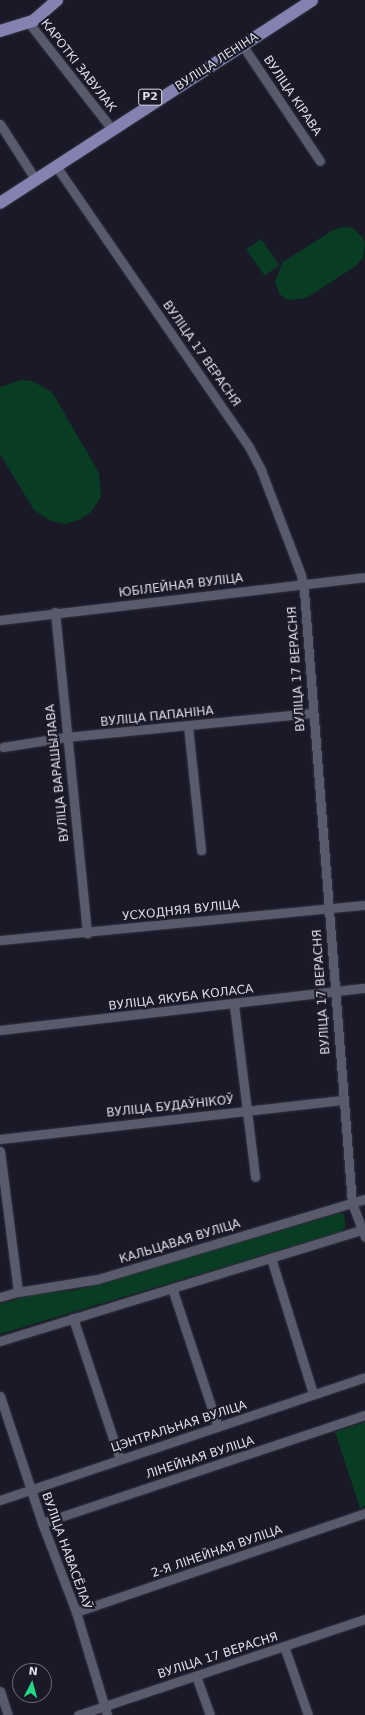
<!DOCTYPE html>
<meta charset="utf-8">
<style>
body{margin:0}
#map{position:relative;width:365px;height:1715px;overflow:hidden;background:#1a1928;font-family:"DejaVu Sans",sans-serif}
div>[style]{position:absolute}
[style*='--x']{left:calc(var(--x)*1px);top:calc(var(--y)*1px);width:calc(var(--w)*1px);rotate:calc(var(--a)*1deg)}
.green>*{inset:0;background:#083c23;transform-origin:0 0}
.roads{filter:drop-shadow(0 0 1px #353440) drop-shadow(0 0 1px #353440)}
.minor>*{height:9px;margin:-4.5px;padding:0 4.5px;transform-origin:4.5px;border-radius:4.5px;background:#5a5a6d}
.major>*{height:12px;margin:-6px;padding:0 6px;transform-origin:6px;border-radius:6px;background:#8482b1}
span{translate:-50% -50%;white-space:nowrap;text-align:center;line-height:1.15;-webkit-text-stroke:4px #1a1928;paint-order:stroke}
.shield-label span{padding:1px 3px;background:#1a1928;border:1px solid;border-radius:3px;-webkit-text-stroke-width:0}
.shield-label{font-size:11px;color:#dedeea;font-weight:700}
.street-label{font-size:12px;color:#dedeea}
.north{position:absolute;left:12px;top:1663px;width:40px;height:40px;box-sizing:border-box;background:#1a1928;border:1px solid #686876;border-radius:50%;rotate:6deg;font-size:11px;font-weight:700;line-height:16px;text-align:center;color:#dedeea}
.north::after{content:'';display:block;margin:auto;width:14px;height:18px;background:#23d886;clip-path:polygon(50% 0,100% 100%,50% 72%,0 100%)}
</style>
<div id="map">
<div class="green">
<i style="clip-path:polygon(344px 227px,353px 228px,362px 237px,365px 243px,363px 258px,356px 266px,306px 298px,289px 300px,284px 298px,279px 293px,275px 281px,283px 262px,333px 230px)"></i>
<i style="left:261px;top:239px;width:32px;height:18px;rotate:55deg"></i>
<i style="clip-path:polygon(21px 380px,32px 381px,52px 392px,99px 473px,101px 497px,91px 512px,79px 520px,65px 524px,51px 521px,34px 510px,0 454px,0 387px)"></i>
<i style="clip-path:polygon(340px 1213px,344px 1214px,345px 1222px,345px 1228px,340px 1232px,0 1334px,0 1304px,34px 1294px,76px 1290px)"></i>
<i style="clip-path:polygon(365px 1422px,365px 1506px,360px 1508px,335px 1432px)"></i>
</div>
<div class="roads">
<div class="minor">
<i style="--x:29;--y:23;--w:128;--a:52"></i>
<i style="--x:243;--y:46;--w:138;--a:56.2"></i>
<i style="--x:0;--y:124;--w:59;--a:57.4"></i>
<i style="--x:56;--y:166;--w:341;--a:55.5"></i>
<i style="--x:249;--y:447;--w:26;--a:62"></i>
<i style="--x:261;--y:470;--w:112;--a:69.1"></i>
<i style="--x:301;--y:575;--w:16;--a:79"></i>
<i style="--x:304;--y:591;--w:614;--a:85.52"></i>
<i style="--x:352;--y:1203;--w:36;--a:69"></i>
<i style="--x:55;--y:612;--w:323;--a:84.3"></i>
<i style="--x:0;--y:620;--w:368;--a:-6.7"></i>
<i style="--x:188;--y:726;--w:125;--a:84"></i>
<i style="--x:3;--y:747;--w:64;--a:-9"></i>
<i style="--x:66;--y:737;--w:247;--a:-5.6"></i>
<i style="--x:0;--y:940;--w:367;--a:-5.5"></i>
<i style="--x:234;--y:1005;--w:173;--a:83"></i>
<i style="--x:0;--y:1030;--w:367;--a:-6.6"></i>
<i style="--x:0;--y:1139;--w:344;--a:-6.5"></i>
<i style="--x:0;--y:1151;--w:142;--a:82.7"></i>
<i style="--x:271;--y:1258;--w:142;--a:72.8"></i>
<i style="--x:172;--y:1288;--w:146;--a:71.7"></i>
<i style="--x:0;--y:1297;--w:19;--a:-16"></i>
<i style="--x:18;--y:1292;--w:81;--a:-9.2"></i>
<i style="--x:98;--y:1279;--w:279;--a:-16.7"></i>
<i style="--x:73;--y:1318;--w:149;--a:71.6"></i>
<i style="--x:0;--y:1341;--w:382;--a:-17.1"></i>
<i style="--x:0;--y:1396;--w:134;--a:71.7"></i>
<i style="--x:42;--y:1523;--w:95;--a:69.1"></i>
<i style="--x:76;--y:1612;--w:108;--a:73.2"></i>
<i style="--x:0;--y:1500;--w:385;--a:-18.6"></i>
<i style="--x:42;--y:1523;--w:341;--a:-18.5"></i>
<i style="--x:76;--y:1612;--w:305;--a:-18.9"></i>
<i style="--x:284;--y:1646;--w:73;--a:70.8"></i>
<i style="--x:196;--y:1676;--w:41;--a:70.3"></i>
<i style="--x:0;--y:1691;--w:25;--a:72"></i>
<i style="--x:78;--y:1715;--w:303;--a:-18.5"></i>
</div>
<div class="major">
<i style="--x:0;--y:31;--w:34;--a:-17"></i>
<i style="--x:33;--y:21;--w:32;--a:-41"></i>
<i style="--x:0;--y:203;--w:372;--a:-33"></i>
</div>
</div>
<div class="shield-label">
<span style="left:150px;top:97px">Р2</span>
</div>
<div class="street-label">
<span style="left:217px;top:62px;rotate:-33deg">ВУЛІЦА ЛЕНІНА</span>
<span style="left:78px;top:66px;rotate:52deg">КАРОТКІ ЗАВУЛАК</span>
<span style="left:292px;top:96px;rotate:56deg">ВУЛІЦА КІРАВА</span>
<span style="left:201px;top:354px;rotate:55deg">ВУЛІЦА 17 ВЕРАСНЯ</span>
<span style="left:181px;top:586px;rotate:-7deg">ЮБІЛЕЙНАЯ ВУЛІЦА</span>
<span style="left:297px;top:669px;rotate:-94deg">ВУЛІЦА 17 ВЕРАСНЯ</span>
<span style="left:157px;top:717px;rotate:-6deg">ВУЛІЦА ПАПАНІНА</span>
<span style="left:58px;top:773px;rotate:-96deg">ВУЛІЦА ВАРАШЫЛАВА</span>
<span style="left:181px;top:911px;rotate:-6deg">УСХОДНЯЯ ВУЛІЦА</span>
<span style="left:322px;top:992px;rotate:-94deg">ВУЛІЦА 17 ВЕРАСНЯ</span>
<span style="left:181px;top:998px;rotate:-7deg">ВУЛІЦА ЯКУБА КОЛАСА</span>
<span style="left:170px;top:1107px;rotate:-6deg">ВУЛІЦА БУДАЎНІКОЎ</span>
<span style="left:180px;top:1242px;rotate:-17deg">КАЛЬЦАВАЯ ВУЛІЦА</span>
<span style="left:179px;top:1427px;rotate:-18deg">ЦЭНТРАЛЬНАЯ ВУЛІЦА</span>
<span style="left:200px;top:1458px;rotate:-18deg">ЛІНЕЙНАЯ ВУЛІЦА</span>
<span style="left:66px;top:1551px;rotate:70deg">ВУЛІЦА НАВАСЁЛАЎ</span>
<span style="left:217px;top:1552px;rotate:-19deg">2-Я ЛІНЕЙНАЯ ВУЛІЦА</span>
<span style="left:218px;top:1656px;rotate:-18deg">ВУЛІЦА 17 ВЕРАСНЯ</span>
</div>
<div class="north">N</div>
</div>
